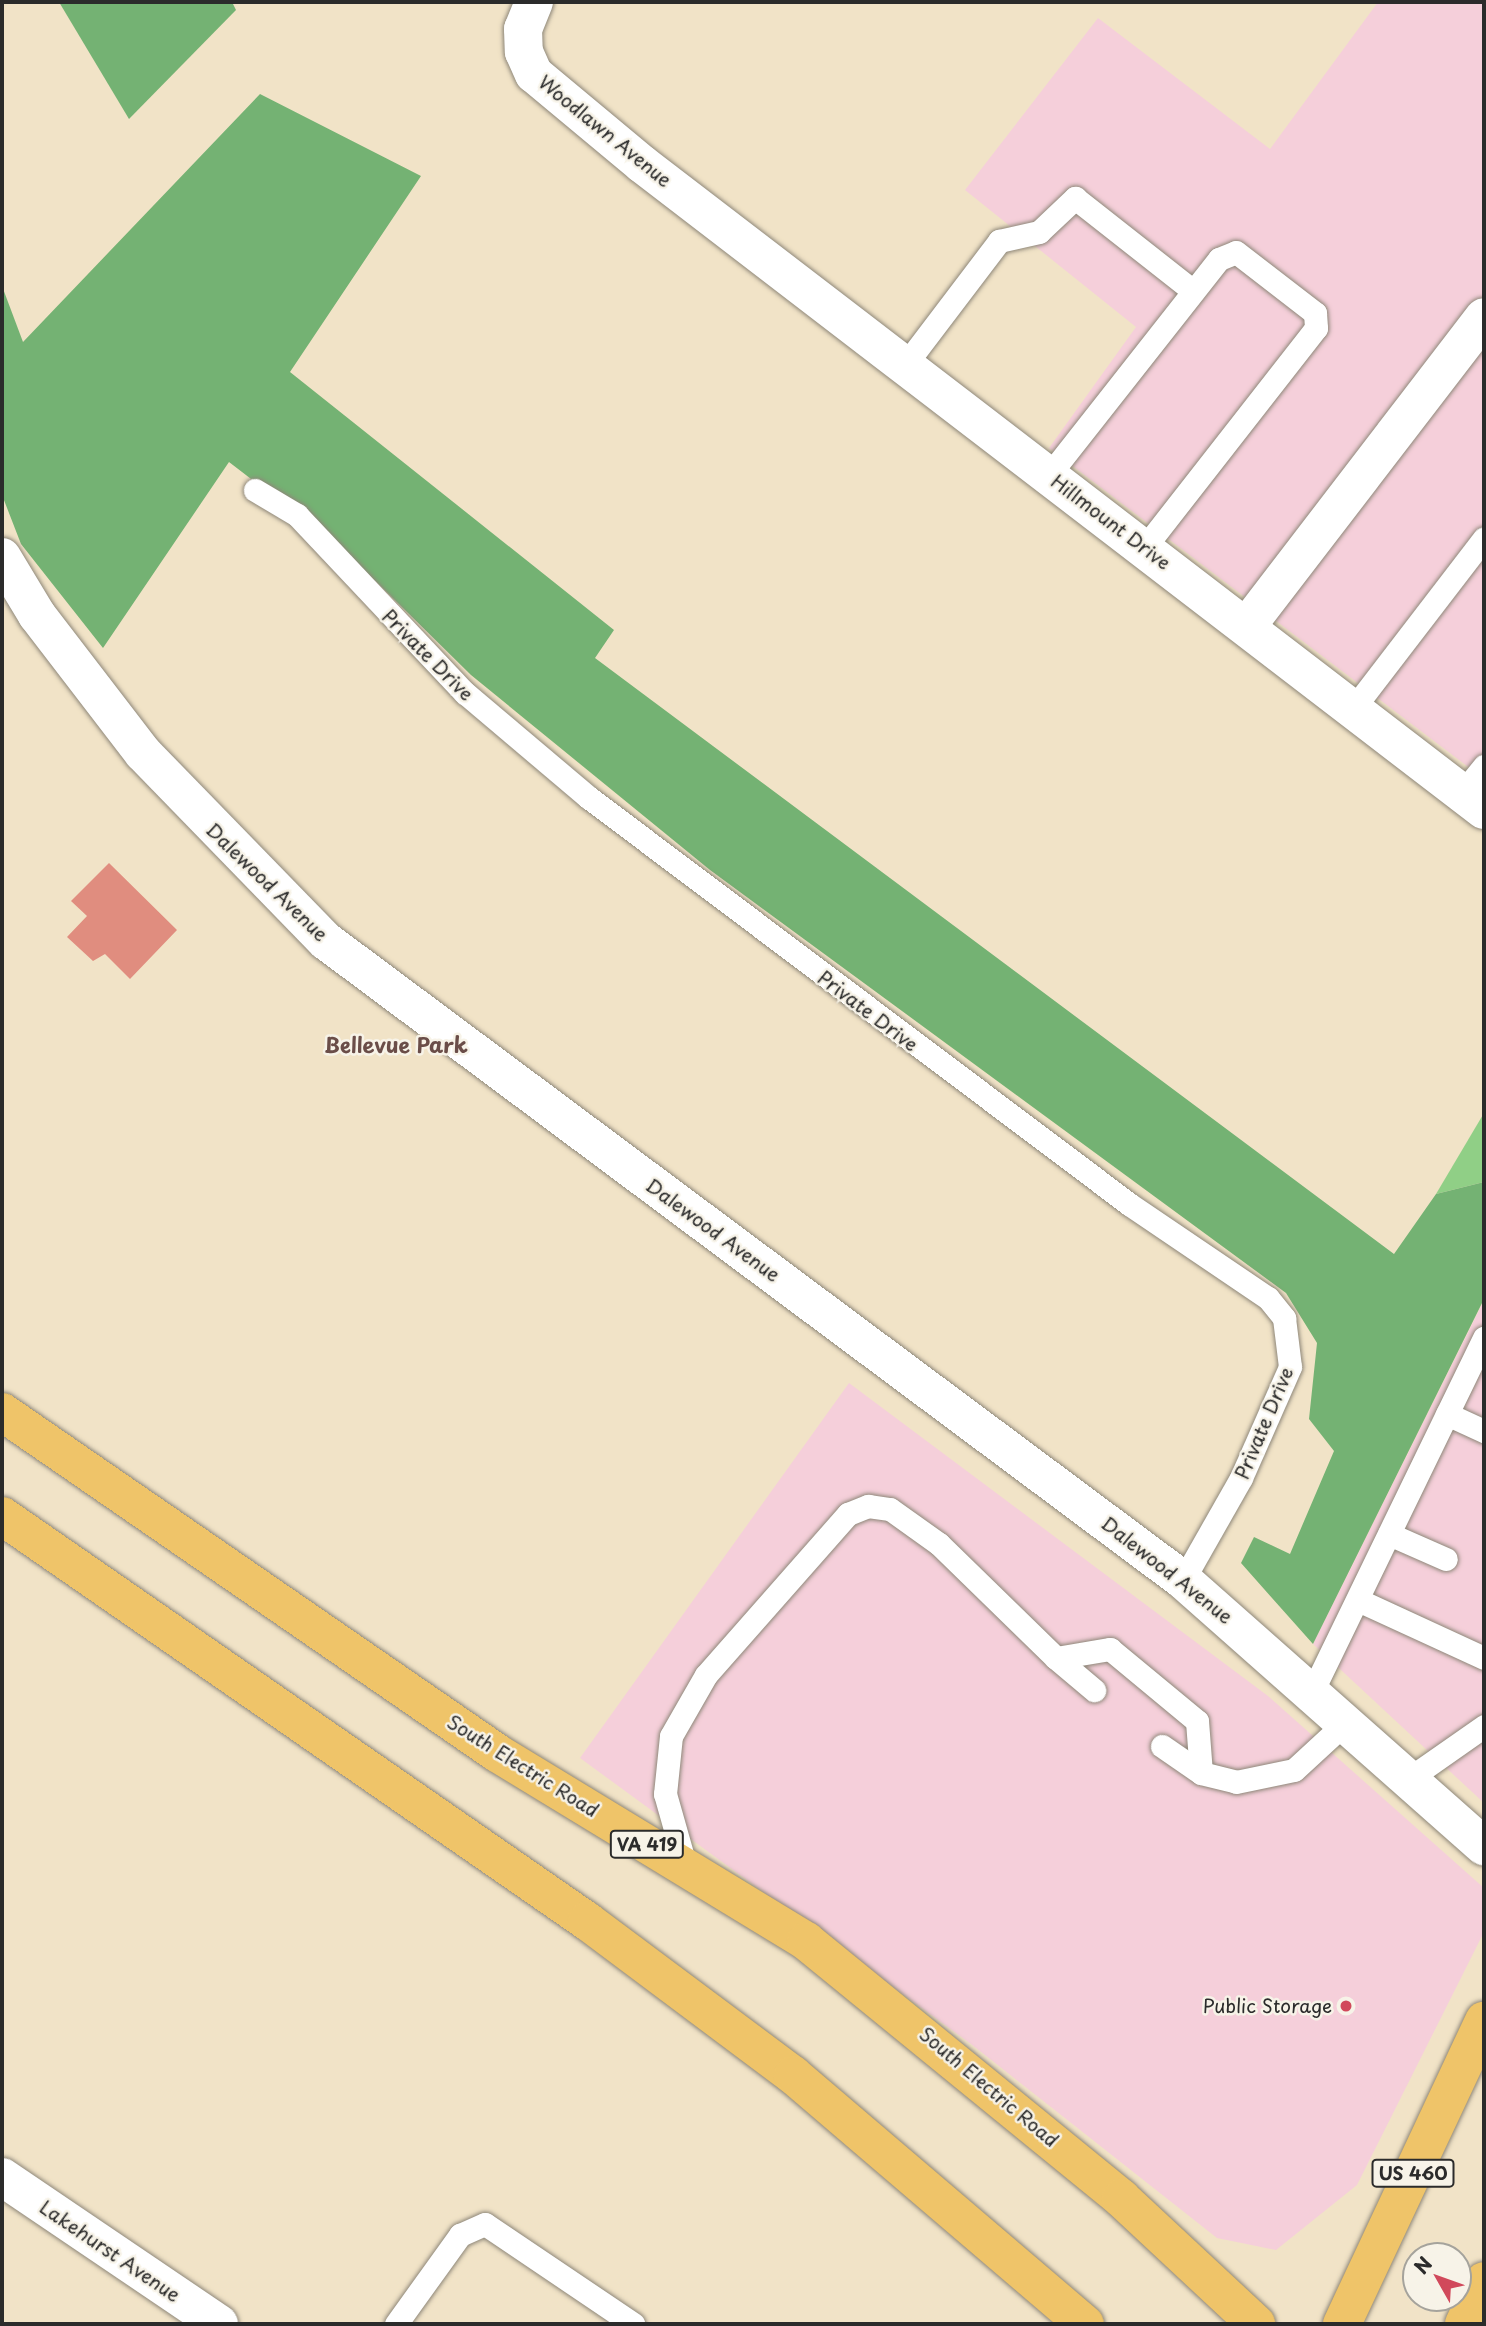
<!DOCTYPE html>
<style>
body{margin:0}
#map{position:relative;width:1486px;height:2326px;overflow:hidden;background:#f1e3c7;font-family:"Playpen Sans",sans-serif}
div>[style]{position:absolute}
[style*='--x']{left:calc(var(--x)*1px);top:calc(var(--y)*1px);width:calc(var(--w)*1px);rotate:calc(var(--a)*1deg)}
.built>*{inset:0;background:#f5cfda}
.green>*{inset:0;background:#90cf86}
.forest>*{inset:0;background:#74b273}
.building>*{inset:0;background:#e08d7f}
.roads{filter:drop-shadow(0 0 2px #8e8779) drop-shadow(0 0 2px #8e8779)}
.service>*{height:23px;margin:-11.5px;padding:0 11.5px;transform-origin:11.5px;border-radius:11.5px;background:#fff}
.minor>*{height:38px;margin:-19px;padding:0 19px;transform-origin:19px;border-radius:19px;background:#fff}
.primary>*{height:38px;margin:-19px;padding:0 19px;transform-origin:19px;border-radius:19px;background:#efc469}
.dots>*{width:19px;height:19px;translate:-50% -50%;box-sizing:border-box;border:4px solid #f7f3e8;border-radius:50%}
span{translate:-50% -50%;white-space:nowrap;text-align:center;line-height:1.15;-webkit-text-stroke:5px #f7f3e8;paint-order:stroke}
.shield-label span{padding:2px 5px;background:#f7f3e8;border:2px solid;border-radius:5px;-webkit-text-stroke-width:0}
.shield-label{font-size:18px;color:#2b2b2b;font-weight:700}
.street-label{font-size:19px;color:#2b2b2b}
.poi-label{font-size:19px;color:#2b2b2b}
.right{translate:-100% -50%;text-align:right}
.neighbourhood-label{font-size:21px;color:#6a4d48;font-weight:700}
.frame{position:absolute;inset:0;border:4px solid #2b2b2b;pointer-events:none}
.north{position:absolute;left:1402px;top:2242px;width:70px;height:70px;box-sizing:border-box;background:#f7f3e8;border:2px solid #a5a39c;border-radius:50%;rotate:310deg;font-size:19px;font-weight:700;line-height:28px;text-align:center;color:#2b2b2b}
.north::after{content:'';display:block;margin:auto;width:24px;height:32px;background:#d1495b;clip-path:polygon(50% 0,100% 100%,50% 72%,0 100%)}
</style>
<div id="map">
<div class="built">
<i style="clip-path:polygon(1378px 2px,1484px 2px,1484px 779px,1049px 448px,1136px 327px,965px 190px,1098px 18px,1270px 149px)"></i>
<i style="clip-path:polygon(1484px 1300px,1484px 1803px,1313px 1644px)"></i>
<i style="clip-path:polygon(849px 1383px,1268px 1696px,1484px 1888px,1484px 1932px,1357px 2185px,1276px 2250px,1217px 2238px,971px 2044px,580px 1758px)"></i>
</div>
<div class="green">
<i style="clip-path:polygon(1484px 1113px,1484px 1182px,1436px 1194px)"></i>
</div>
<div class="forest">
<i style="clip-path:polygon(59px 2px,232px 2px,236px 10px,129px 119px)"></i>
<i style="clip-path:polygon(260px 94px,421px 176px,290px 372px,614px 630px,595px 658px,1394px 1254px,1436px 1194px,1484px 1182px,1484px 1299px,1313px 1644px,1241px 1563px,1254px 1537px,1290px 1554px,1334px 1451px,1309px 1419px,1317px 1343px,1286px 1293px,710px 870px,471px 675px,344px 550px,229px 462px,103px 648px,21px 544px,2px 495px,2px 286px,23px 342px)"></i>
</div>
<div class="building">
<i style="clip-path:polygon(109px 863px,177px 930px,130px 979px,105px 954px,93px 961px,67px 937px,87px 916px,71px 901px)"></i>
</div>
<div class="roads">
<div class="service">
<i style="--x:905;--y:365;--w:156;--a:-52.8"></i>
<i style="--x:999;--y:241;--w:41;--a:-12.7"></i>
<i style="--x:1039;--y:232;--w:50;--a:-43.4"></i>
<i style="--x:1075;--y:198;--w:150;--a:38.2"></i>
<i style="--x:1049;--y:475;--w:275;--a:-51.8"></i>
<i style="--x:1219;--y:259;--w:18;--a:-22"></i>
<i style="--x:1236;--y:252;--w:100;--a:37.7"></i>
<i style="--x:1315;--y:313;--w:15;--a:86"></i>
<i style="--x:1316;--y:328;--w:279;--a:128"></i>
<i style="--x:255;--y:490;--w:49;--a:30.8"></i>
<i style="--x:297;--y:515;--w:245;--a:46.7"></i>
<i style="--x:465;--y:693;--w:161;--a:40.2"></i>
<i style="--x:588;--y:797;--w:677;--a:36.95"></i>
<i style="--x:1129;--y:1204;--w:168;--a:34.1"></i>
<i style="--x:1268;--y:1298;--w:26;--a:51"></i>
<i style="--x:1284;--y:1318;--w:49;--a:83"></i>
<i style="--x:1290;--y:1367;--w:121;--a:113.8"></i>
<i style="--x:1241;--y:1478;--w:117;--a:119.6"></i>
<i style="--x:1353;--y:709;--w:215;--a:-52.5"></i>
<i style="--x:1462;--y:793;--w:35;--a:-51"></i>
<i style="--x:1447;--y:1414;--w:41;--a:24.7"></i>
<i style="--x:1389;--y:1534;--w:62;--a:23.7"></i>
<i style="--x:1358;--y:1600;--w:139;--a:24.7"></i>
<i style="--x:1056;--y:1658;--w:50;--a:40.1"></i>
<i style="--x:1312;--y:1692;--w:394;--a:-64.1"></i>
<i style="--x:1162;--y:1746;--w:47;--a:34.7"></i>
<i style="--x:1407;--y:1780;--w:94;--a:-35"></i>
<i style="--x:686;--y:1868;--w:77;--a:-105.8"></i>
<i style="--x:665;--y:1794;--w:58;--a:-84.1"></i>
<i style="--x:671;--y:1736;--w:70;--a:-60.2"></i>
<i style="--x:706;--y:1675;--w:215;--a:-48.6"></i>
<i style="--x:848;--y:1514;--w:22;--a:-22"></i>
<i style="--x:868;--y:1506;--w:22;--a:8"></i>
<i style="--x:890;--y:1509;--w:60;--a:35.5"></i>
<i style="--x:939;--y:1544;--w:163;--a:44.3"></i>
<i style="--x:1056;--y:1658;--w:55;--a:-9.5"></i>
<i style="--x:1110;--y:1649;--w:113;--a:39.6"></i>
<i style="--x:1197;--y:1721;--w:52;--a:85.6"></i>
<i style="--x:1201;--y:1773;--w:36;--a:14"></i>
<i style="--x:1236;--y:1782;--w:59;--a:-11.7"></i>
<i style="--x:1294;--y:1770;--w:69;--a:-42.7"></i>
<i style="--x:396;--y:2324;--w:110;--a:-54.3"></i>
<i style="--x:460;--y:2235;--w:27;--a:-24"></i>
<i style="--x:485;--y:2224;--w:179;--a:34"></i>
</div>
<div class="minor">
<i style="--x:534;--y:2;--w:29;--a:112"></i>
<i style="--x:523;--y:29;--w:23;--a:88"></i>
<i style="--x:524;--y:52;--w:24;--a:66"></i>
<i style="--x:534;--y:74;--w:141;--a:39.8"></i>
<i style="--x:642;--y:164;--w:1061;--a:37.5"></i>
<i style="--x:2;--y:557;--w:68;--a:58.9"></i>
<i style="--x:37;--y:615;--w:174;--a:52.5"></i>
<i style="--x:143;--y:753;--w:262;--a:45.8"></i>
<i style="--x:326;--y:941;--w:1069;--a:36.71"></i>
<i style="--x:1183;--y:1580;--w:402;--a:41.5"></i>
<i style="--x:1247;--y:626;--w:389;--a:-52.5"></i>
<i style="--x:2;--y:2177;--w:262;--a:34.1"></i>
</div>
<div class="primary">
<i style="--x:2;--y:1412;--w:601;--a:34.56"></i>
<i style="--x:497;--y:1753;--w:362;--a:31.3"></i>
<i style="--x:806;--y:1941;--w:407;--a:39.2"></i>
<i style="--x:1121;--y:2198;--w:185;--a:43"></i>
<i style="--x:2;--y:1516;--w:712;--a:34.7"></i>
<i style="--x:587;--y:1921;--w:257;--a:36.8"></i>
<i style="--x:793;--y:2075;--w:384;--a:40.5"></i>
<i style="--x:1342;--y:2324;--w:335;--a:-64.9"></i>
<i style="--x:1464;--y:2324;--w:47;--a:-65.1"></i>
</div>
</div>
<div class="dots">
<i style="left:1346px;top:2006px;background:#d1495b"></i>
</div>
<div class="shield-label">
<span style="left:647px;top:1844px">VA 419</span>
<span style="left:1413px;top:2173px">US 460</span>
</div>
<div class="street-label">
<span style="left:605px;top:131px;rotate:39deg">Woodlawn Avenue</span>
<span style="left:1111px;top:522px;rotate:37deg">Hillmount Drive</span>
<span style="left:428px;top:655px;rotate:45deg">Private Drive</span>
<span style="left:267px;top:882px;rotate:44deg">Dalewood Avenue</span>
<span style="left:868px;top:1011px;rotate:37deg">Private Drive</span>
<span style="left:713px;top:1230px;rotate:36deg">Dalewood Avenue</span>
<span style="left:1264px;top:1423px;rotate:-67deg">Private Drive</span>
<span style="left:1167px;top:1570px;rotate:38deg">Dalewood Avenue</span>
<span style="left:523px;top:1766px;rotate:32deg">South Electric Road</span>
<span style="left:989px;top:2087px;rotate:40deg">South Electric Road</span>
<span style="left:110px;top:2251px;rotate:34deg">Lakehurst Avenue</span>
</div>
<div class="poi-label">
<span class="right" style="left:1332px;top:2006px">Public Storage</span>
</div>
<div class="neighbourhood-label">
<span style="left:396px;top:1044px">Bellevue Park</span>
</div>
<div class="frame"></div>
<div class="north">N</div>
</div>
